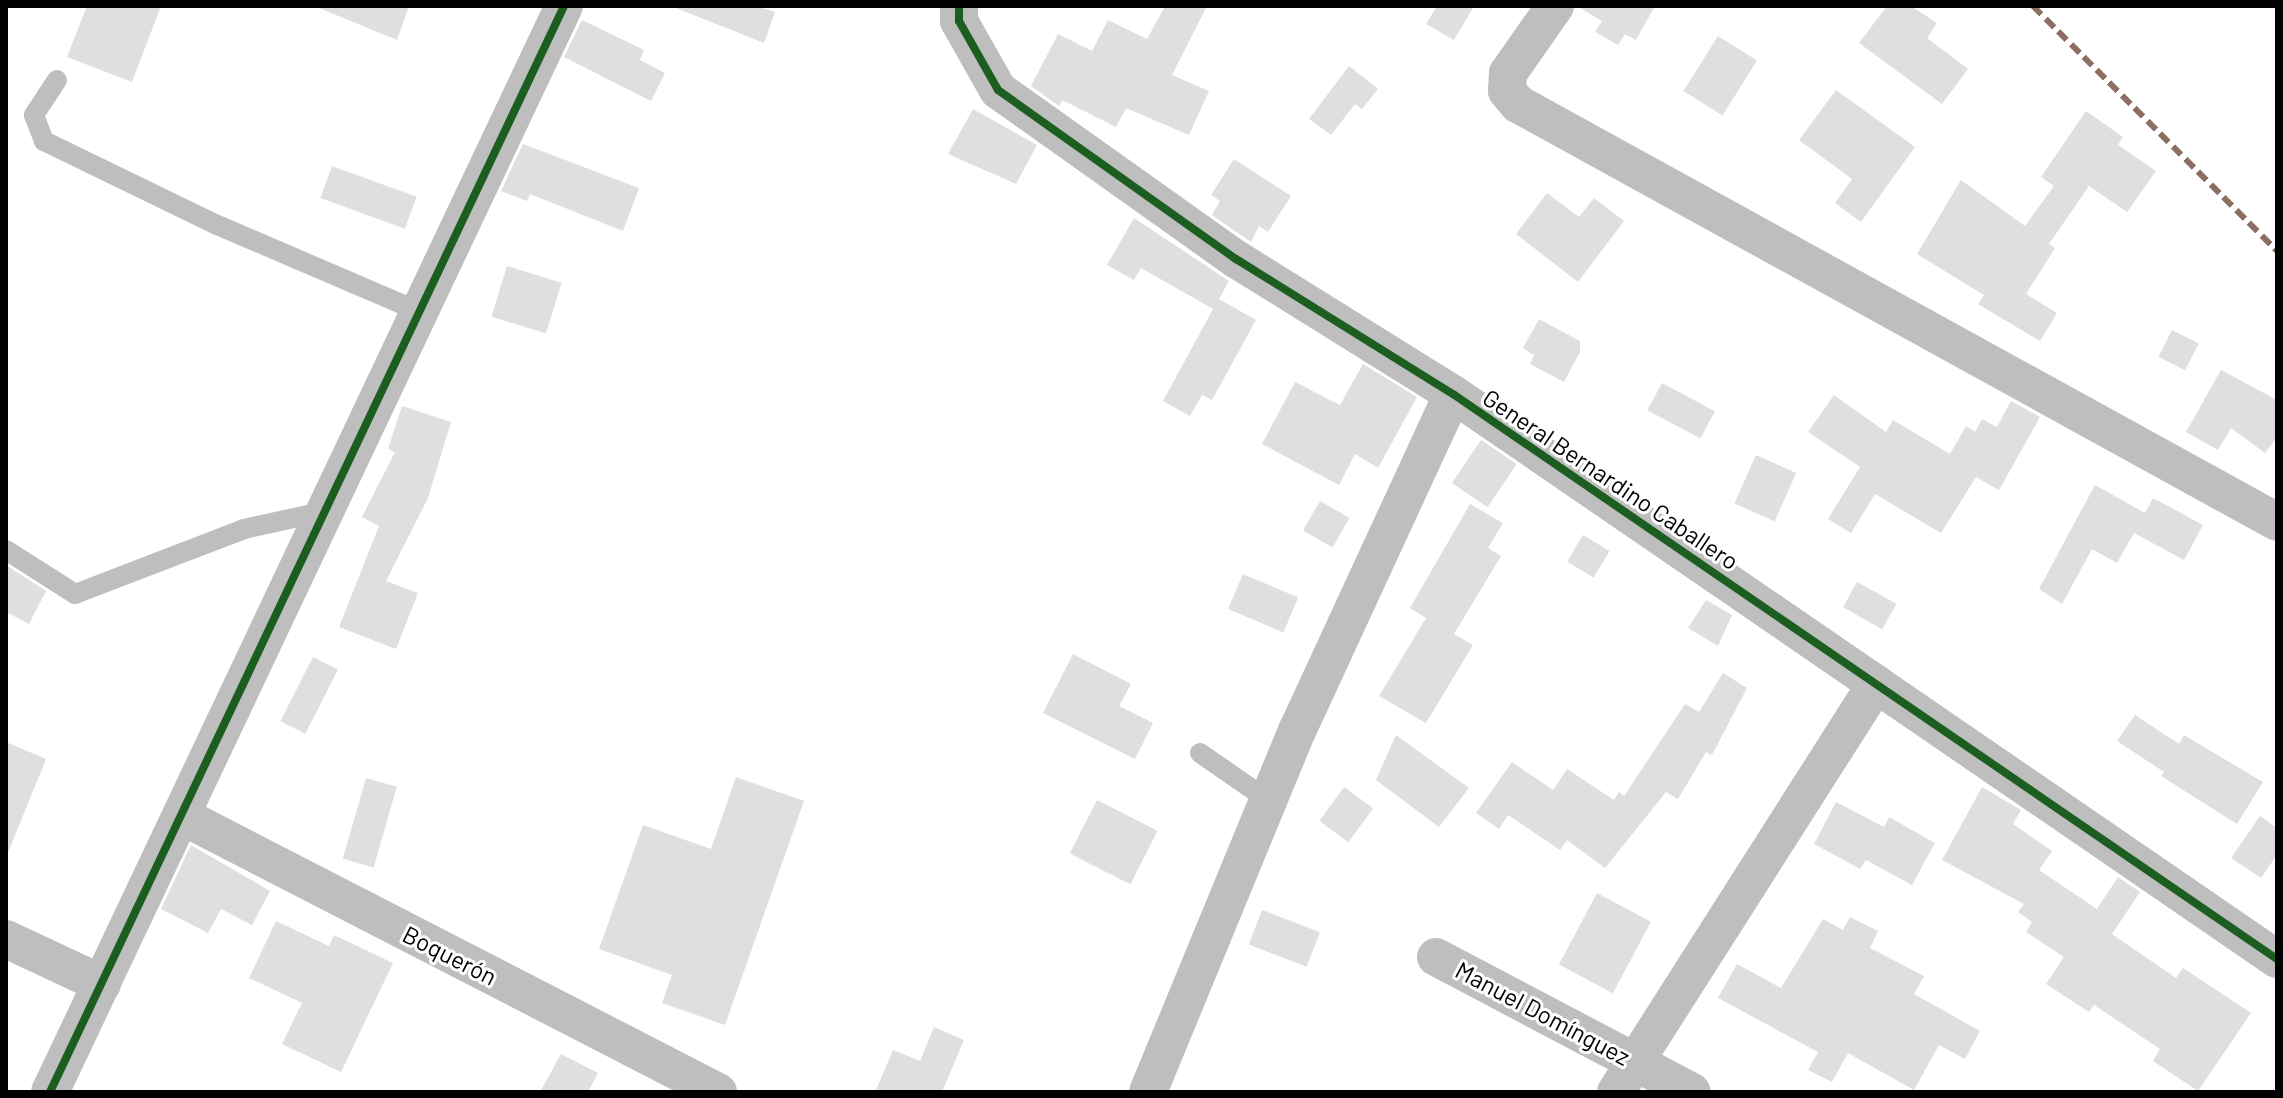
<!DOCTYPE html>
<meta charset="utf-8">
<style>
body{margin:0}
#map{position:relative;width:2283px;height:1098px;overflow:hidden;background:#fff;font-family:Barlow,sans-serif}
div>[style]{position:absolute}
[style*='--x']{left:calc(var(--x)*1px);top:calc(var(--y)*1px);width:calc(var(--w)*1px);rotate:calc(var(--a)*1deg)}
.building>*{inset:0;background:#dfdfdf;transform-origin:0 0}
.lane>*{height:20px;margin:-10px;padding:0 10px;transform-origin:10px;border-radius:10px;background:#bebebe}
.street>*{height:38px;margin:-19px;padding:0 19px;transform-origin:19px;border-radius:19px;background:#bebebe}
.quiet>*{height:6px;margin-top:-3px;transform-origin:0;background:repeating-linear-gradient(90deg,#8d6e63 0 12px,transparent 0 18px)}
.cycleway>*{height:8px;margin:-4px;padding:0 4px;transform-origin:4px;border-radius:4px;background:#1b5e20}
span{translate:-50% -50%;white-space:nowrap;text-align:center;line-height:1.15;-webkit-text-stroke:6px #fff;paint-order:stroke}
.street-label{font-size:24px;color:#000}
.frame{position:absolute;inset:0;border:8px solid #000;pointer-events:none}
</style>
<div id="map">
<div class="building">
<i style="clip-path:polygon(87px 6px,161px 6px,132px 82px,67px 57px)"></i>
<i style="clip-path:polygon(314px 6px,409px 6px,397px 40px)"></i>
<i style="clip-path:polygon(671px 6px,757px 6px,775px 12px,764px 43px)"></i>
<i style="clip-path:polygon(1165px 6px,1207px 6px,1172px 75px,1209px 91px,1189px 135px,1126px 108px,1116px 127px,1062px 100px,1059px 106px,1031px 86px,1058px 34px,1092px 51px,1108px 20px,1147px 39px)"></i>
<i style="clip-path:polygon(1437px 6px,1474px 6px,1454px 40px,1426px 24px)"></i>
<i style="clip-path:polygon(1577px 6px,1655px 6px,1636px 40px,1625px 34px,1618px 45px,1595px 32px,1602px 21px)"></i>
<i style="clip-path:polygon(1887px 6px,1911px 6px,1937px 23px,1927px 38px,1968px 69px,1942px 104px,1859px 43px)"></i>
<i style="clip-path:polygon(582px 20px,644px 50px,640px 60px,665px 73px,651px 101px,564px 57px)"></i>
<i style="left:1718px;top:36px;width:46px;height:65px;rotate:32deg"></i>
<i style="clip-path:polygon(1349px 66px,1378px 89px,1362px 109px,1355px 104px,1331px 135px,1309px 119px)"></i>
<i style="clip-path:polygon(1836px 90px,1915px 147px,1861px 222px,1835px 203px,1852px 179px,1799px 140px)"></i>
<i style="clip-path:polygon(973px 109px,1037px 145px,1016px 184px,948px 154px)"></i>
<i style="clip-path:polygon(2086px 111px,2123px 137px,2118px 145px,2156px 171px,2127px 212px,2089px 186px,2049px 244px,2055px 248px,2026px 294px,2057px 313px,2040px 341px,1978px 304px,1984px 295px,1917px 254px,1961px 180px,2025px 226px,2054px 186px,2041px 177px)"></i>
<i style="clip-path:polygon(523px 144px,639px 188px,623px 231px,530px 194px,527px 201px,501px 191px)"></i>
<i style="clip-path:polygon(1234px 159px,1291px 196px,1268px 232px,1259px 226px,1251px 242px,1212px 215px,1220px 201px,1211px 195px)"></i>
<i style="left:332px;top:166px;width:90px;height:34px;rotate:20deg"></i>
<i style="clip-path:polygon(1547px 193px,1579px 217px,1594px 198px,1624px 221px,1578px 282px,1516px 234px)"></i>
<i style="clip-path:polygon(1134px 218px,1229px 281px,1219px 299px,1256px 320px,1212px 400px,1202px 395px,1190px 416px,1163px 401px,1213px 309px,1141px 268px,1134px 280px,1107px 265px)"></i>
<i style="left:507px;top:266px;width:57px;height:53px;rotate:17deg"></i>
<i style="clip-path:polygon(1539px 319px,1580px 341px,1580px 352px,1564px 382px,1530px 364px,1534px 355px,1523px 348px)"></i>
<i style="left:2172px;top:330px;width:30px;height:30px;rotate:27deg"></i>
<i style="clip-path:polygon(1363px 364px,1417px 397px,1378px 468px,1355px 454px,1339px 485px,1262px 444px,1295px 382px,1340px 405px)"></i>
<i style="clip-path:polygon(2221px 370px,2277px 400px,2277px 437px,2265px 453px,2231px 428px,2218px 450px,2186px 432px)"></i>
<i style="left:1662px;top:383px;width:60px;height:31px;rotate:28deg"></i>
<i style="clip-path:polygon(1834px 395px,1886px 432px,1893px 420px,1950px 454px,1966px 426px,1975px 432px,1982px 419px,1997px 427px,2011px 401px,2040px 417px,1999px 490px,1976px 477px,1941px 533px,1875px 494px,1851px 533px,1828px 519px,1860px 467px,1808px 432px)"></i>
<i style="clip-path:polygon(402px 406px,451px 422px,428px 498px,386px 581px,418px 593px,396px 649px,339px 627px,379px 526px,362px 517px,395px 452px,388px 449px)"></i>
<i style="left:1481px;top:440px;width:43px;height:52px;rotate:34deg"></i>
<i style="left:1756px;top:455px;width:44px;height:53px;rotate:24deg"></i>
<i style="clip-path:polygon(2095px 485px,2145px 513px,2153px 498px,2203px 525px,2184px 560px,2134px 533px,2117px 563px,2092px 549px,2062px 604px,2039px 589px)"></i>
<i style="left:1320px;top:501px;width:34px;height:34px;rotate:30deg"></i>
<i style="clip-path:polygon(1470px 504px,1503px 523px,1488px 548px,1501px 556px,1454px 634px,1473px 645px,1426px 723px,1379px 696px,1426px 618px,1410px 608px)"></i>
<i style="left:1583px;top:535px;width:31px;height:31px;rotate:31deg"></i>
<i style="clip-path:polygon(6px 565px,46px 591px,29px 624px,6px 612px)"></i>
<i style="left:1243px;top:574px;width:60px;height:38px;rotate:23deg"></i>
<i style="left:1857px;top:582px;width:45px;height:29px;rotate:29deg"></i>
<i style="clip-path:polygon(1706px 600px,1732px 615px,1718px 646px,1688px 628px)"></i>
<i style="clip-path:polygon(1073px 654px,1131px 684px,1119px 706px,1153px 723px,1135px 759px,1043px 713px)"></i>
<i style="left:313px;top:657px;width:28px;height:72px;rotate:27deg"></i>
<i style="clip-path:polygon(1723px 673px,1747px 688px,1712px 755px,1706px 752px,1678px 799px,1666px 792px,1605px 868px,1567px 840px,1560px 850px,1508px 815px,1499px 829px,1476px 813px,1512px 762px,1553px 790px,1567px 769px,1614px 800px,1619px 792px,1624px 796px,1685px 704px,1699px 712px)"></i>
<i style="clip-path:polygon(2135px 715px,2179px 744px,2184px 735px,2263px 782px,2237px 824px,2161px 776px,2164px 772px,2117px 741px)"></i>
<i style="clip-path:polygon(1396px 735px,1469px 788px,1439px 827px,1376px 780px)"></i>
<i style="clip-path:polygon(6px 742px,46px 759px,7px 855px,6px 855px)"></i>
<i style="clip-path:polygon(736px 777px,804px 801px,725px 1025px,662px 1003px,672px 975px,599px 949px,643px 825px,711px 849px)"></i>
<i style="left:366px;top:778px;width:32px;height:84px;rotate:16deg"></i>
<i style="left:1344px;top:787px;width:36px;height:42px;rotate:36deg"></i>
<i style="clip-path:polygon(1982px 787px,2021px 810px,2013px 824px,2052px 851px,2039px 870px,2097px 909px,2118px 877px,2140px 892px,2112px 934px,2176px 978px,2183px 968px,2251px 1013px,2198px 1091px,2153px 1061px,2160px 1049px,2094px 1005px,2089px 1012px,2046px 984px,2064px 957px,2026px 932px,2032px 922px,2018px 912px,2024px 904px,1942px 860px)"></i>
<i style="left:1097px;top:800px;width:68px;height:60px;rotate:27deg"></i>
<i style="clip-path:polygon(1836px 802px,1884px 827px,1889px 817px,1935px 843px,1912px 885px,1866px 860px,1860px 869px,1814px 844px)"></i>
<i style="clip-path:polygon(2260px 816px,2277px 828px,2277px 855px,2261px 878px,2231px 858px)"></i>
<i style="clip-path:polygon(191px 845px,270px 891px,252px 925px,221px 909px,208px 933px,161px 909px)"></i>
<i style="left:1597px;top:893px;width:61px;height:81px;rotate:28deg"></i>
<i style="left:1262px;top:910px;width:62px;height:37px;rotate:21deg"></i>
<i style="clip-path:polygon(1850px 917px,1878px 931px,1870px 948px,1924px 976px,1914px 994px,1980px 1031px,1965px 1059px,1939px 1045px,1914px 1090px,1848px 1053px,1832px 1082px,1808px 1070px,1818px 1052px,1718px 998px,1737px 964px,1781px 988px,1823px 919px,1843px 930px)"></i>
<i style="clip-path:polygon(276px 921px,329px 946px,334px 935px,393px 963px,341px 1072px,282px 1044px,302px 1003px,249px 978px)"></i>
<i style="clip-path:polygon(934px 1027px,964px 1040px,942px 1092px,875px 1092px,893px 1050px,920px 1061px)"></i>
<i style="clip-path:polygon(561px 1054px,598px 1073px,588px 1092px,540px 1092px)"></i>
</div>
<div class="lane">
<i style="--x:57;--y:80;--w:42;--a:123.3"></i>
<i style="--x:34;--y:115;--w:28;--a:69"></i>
<i style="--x:44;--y:141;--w:190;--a:25.9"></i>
<i style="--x:215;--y:224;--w:223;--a:23.2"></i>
<i style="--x:6;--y:550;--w:82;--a:32.5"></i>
<i style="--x:75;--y:594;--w:181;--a:-21"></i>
<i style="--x:244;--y:529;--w:84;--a:-12.4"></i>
<i style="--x:1200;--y:753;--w:83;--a:34.7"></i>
</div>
<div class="street">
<i style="--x:959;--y:6;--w:15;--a:90"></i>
<i style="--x:959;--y:21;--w:79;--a:60.5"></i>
<i style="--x:998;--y:90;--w:292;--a:35.4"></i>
<i style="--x:1236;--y:259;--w:256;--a:31.9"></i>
<i style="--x:1453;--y:394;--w:999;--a:34.44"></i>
<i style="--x:1555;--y:6;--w:82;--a:125"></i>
<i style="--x:1508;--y:73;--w:18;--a:93"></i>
<i style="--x:1507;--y:91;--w:17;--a:50"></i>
<i style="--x:1518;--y:104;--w:866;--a:28.84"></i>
<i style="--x:182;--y:816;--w:603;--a:27.25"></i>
<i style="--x:6;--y:939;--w:106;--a:25.1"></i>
<i style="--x:1436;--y:957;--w:289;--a:27.8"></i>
<i style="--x:50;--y:1092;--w:1201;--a:-64.67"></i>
<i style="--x:1148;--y:1092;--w:391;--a:-67.6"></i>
<i style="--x:1297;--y:731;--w:371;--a:-65.2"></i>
<i style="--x:1616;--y:1092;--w:484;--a:-57.5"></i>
</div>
<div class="quiet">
<i style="--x:2033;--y:6;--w:346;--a:45.1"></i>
</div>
<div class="cycleway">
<i style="--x:959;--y:6;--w:15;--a:90"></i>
<i style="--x:959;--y:21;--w:79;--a:60.5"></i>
<i style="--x:998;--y:90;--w:292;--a:35.4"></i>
<i style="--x:1236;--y:259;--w:256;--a:31.9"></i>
<i style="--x:1453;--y:394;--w:999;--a:34.44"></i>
<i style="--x:50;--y:1092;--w:1201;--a:-64.67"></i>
</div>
<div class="street-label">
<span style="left:1611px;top:479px;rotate:34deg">General Bernardino Caballero</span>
<span style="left:450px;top:955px;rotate:27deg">Boquerón</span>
<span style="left:1543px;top:1013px;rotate:28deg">Manuel Domínguez</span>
</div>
<div class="frame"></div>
</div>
